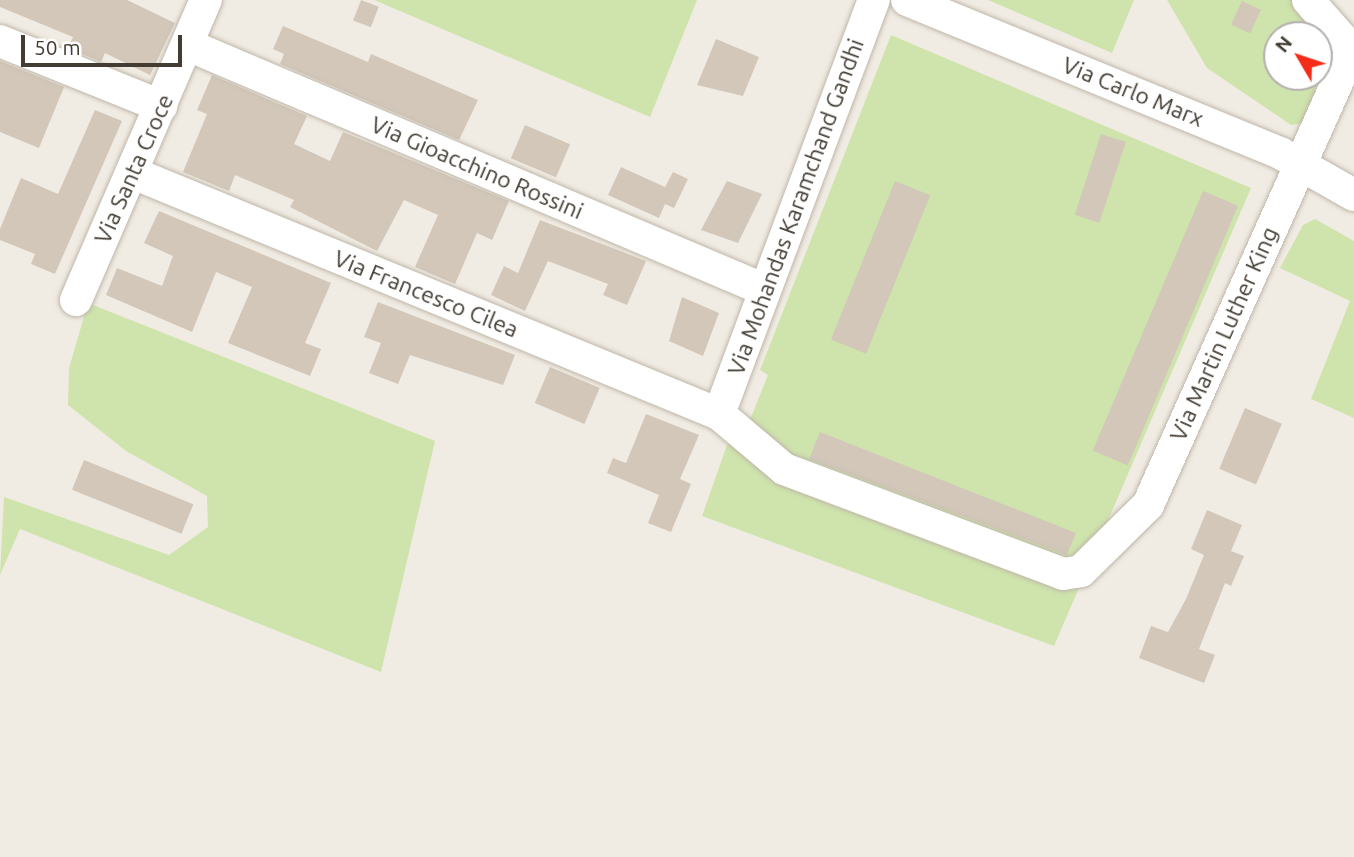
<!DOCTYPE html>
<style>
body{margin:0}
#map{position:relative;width:1354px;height:857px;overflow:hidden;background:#f1ece3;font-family:Ubuntu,sans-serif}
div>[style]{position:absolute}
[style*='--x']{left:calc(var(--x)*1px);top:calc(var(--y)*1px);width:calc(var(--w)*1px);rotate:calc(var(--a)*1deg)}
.green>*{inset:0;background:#cee4ac}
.building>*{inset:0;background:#d2c7b9;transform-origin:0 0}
.roads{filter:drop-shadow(0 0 2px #bfb6a9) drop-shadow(0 0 2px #bfb6a9)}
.minor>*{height:32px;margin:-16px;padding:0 16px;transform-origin:16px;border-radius:16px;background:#fff}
span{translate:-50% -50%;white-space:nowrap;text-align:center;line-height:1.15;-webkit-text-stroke:7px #fff;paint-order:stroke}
.street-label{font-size:23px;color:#423c33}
.north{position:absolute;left:1263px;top:21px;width:70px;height:70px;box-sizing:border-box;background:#fff;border:2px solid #b3b1ad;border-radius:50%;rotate:309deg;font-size:19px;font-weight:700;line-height:28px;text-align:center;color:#423c33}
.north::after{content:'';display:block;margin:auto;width:24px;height:32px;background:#f32d18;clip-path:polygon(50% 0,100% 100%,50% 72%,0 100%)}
.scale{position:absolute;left:21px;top:35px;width:161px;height:32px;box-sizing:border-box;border:4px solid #423c33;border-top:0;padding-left:9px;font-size:21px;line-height:24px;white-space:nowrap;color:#423c33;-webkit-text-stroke:5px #fff;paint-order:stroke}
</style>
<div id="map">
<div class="green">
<i style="clip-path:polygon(374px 0,697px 0,650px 117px)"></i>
<i style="clip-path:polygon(988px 0,1134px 0,1112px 53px)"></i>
<i style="clip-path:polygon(evenodd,1167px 0,1293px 0,1337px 51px,1307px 122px,1291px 125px,1207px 68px,1167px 0,1277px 35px,1319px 35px,1319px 77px,1277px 77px,1277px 35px)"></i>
<i style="clip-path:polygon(891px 35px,1251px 188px,1054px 646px,702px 516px,727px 445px,745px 432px,768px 375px,760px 370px)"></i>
<i style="clip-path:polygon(1315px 219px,1354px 241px,1354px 418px,1311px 399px,1350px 301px,1280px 268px,1303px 225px)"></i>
<i style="clip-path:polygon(88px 303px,435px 441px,381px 672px,20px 529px,0 575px,4px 497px,169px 555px,208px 527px,207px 496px,126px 451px,68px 405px,69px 368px)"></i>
</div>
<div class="building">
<i style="clip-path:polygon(0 0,127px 0,175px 23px,150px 75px,105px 53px,101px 62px,68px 48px,73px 37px,0 7px)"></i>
<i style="left:361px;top:0;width:19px;height:22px;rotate:21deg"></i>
<i style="left:1242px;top:1px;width:21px;height:26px;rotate:25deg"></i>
<i style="clip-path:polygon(283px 26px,368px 62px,371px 54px,478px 100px,459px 140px,280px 64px,284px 54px,273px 49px)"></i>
<i style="clip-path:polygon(716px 39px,759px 57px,743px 96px,697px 85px)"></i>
<i style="clip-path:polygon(0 61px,64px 87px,39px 148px,0 132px)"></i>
<i style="clip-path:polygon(212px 75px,307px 116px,294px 144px,330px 161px,343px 132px,509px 201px,492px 240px,477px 233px,455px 284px,415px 267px,438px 215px,404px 200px,377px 251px,290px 207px,294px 200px,235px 175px,229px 191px,183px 172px,207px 114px,197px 110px)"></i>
<i style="clip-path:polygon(95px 110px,122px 121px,55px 274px,31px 264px,35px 254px,0 240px,0 229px,21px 178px,58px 194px)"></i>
<i style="left:525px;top:125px;width:49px;height:36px;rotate:23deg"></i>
<i style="left:1101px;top:134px;width:26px;height:85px;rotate:18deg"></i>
<i style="clip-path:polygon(621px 167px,665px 187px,673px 172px,688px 179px,674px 208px,665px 204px,659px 218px,608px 195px)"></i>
<i style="clip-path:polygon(727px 181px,762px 194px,738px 243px,701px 230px)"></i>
<i style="left:895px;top:181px;width:38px;height:171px;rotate:22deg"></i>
<i style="left:1203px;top:191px;width:38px;height:282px;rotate:23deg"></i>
<i style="clip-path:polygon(159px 211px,331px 283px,305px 343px,321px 349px,310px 376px,228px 343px,252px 287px,216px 272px,192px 332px,106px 295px,117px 268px,162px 286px,173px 256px,144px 243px)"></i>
<i style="clip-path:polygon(540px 220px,646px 261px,627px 305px,603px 295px,608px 284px,548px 261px,525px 311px,491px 295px,504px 266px,518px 273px)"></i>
<i style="clip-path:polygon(682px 297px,719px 313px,703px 356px,669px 341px)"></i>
<i style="clip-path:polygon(378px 302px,515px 355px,503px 385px,410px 355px,398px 384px,369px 373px,381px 343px,364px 337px)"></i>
<i style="left:550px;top:367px;width:54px;height:39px;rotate:23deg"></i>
<i style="left:1245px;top:408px;width:40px;height:66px;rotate:23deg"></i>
<i style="clip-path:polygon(646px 414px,699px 435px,680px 479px,691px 484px,671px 532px,648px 523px,659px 495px,607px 473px,613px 458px,626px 463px)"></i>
<i style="clip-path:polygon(820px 432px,1076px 533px,1067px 555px,809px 459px)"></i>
<i style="left:84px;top:460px;width:118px;height:32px;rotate:22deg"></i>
<i style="clip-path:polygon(1207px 510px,1242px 525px,1231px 551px,1244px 556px,1231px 586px,1225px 583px,1199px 649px,1215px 655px,1204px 683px,1139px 658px,1151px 626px,1168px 632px,1186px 599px,1204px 555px,1191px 549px)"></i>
</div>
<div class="roads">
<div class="minor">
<i style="--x:907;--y:0;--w:403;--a:22.3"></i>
<i style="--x:1280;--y:153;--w:85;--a:29.6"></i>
<i style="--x:1308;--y:0;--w:67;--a:48.7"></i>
<i style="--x:0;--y:41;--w:174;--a:22"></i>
<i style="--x:188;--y:45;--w:627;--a:23.01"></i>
<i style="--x:133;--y:173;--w:634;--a:22.36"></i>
<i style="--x:719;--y:414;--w:85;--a:40.2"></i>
<i style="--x:784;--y:469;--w:298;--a:20.6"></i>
<i style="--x:1063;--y:574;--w:18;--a:-9"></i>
<i style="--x:1081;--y:571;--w:94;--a:-44.6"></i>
<i style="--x:1148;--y:505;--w:504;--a:-65.88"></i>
<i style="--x:76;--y:300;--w:327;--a:-66.6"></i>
<i style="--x:719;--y:414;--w:442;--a:-69.5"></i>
</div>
</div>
<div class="street-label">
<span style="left:1133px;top:92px;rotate:22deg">Via Carlo Marx</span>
<span style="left:477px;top:168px;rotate:23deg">Via Gioacchino Rossini</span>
<span style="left:134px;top:169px;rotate:-66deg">Via Santa Croce</span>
<span style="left:796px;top:207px;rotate:-70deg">Via Mohandas Karamchand Gandhi</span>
<span style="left:426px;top:294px;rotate:22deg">Via Francesco Cilea</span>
<span style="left:1224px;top:334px;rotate:-66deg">Via Martin Luther King</span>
</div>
<div class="north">N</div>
<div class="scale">50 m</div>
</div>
